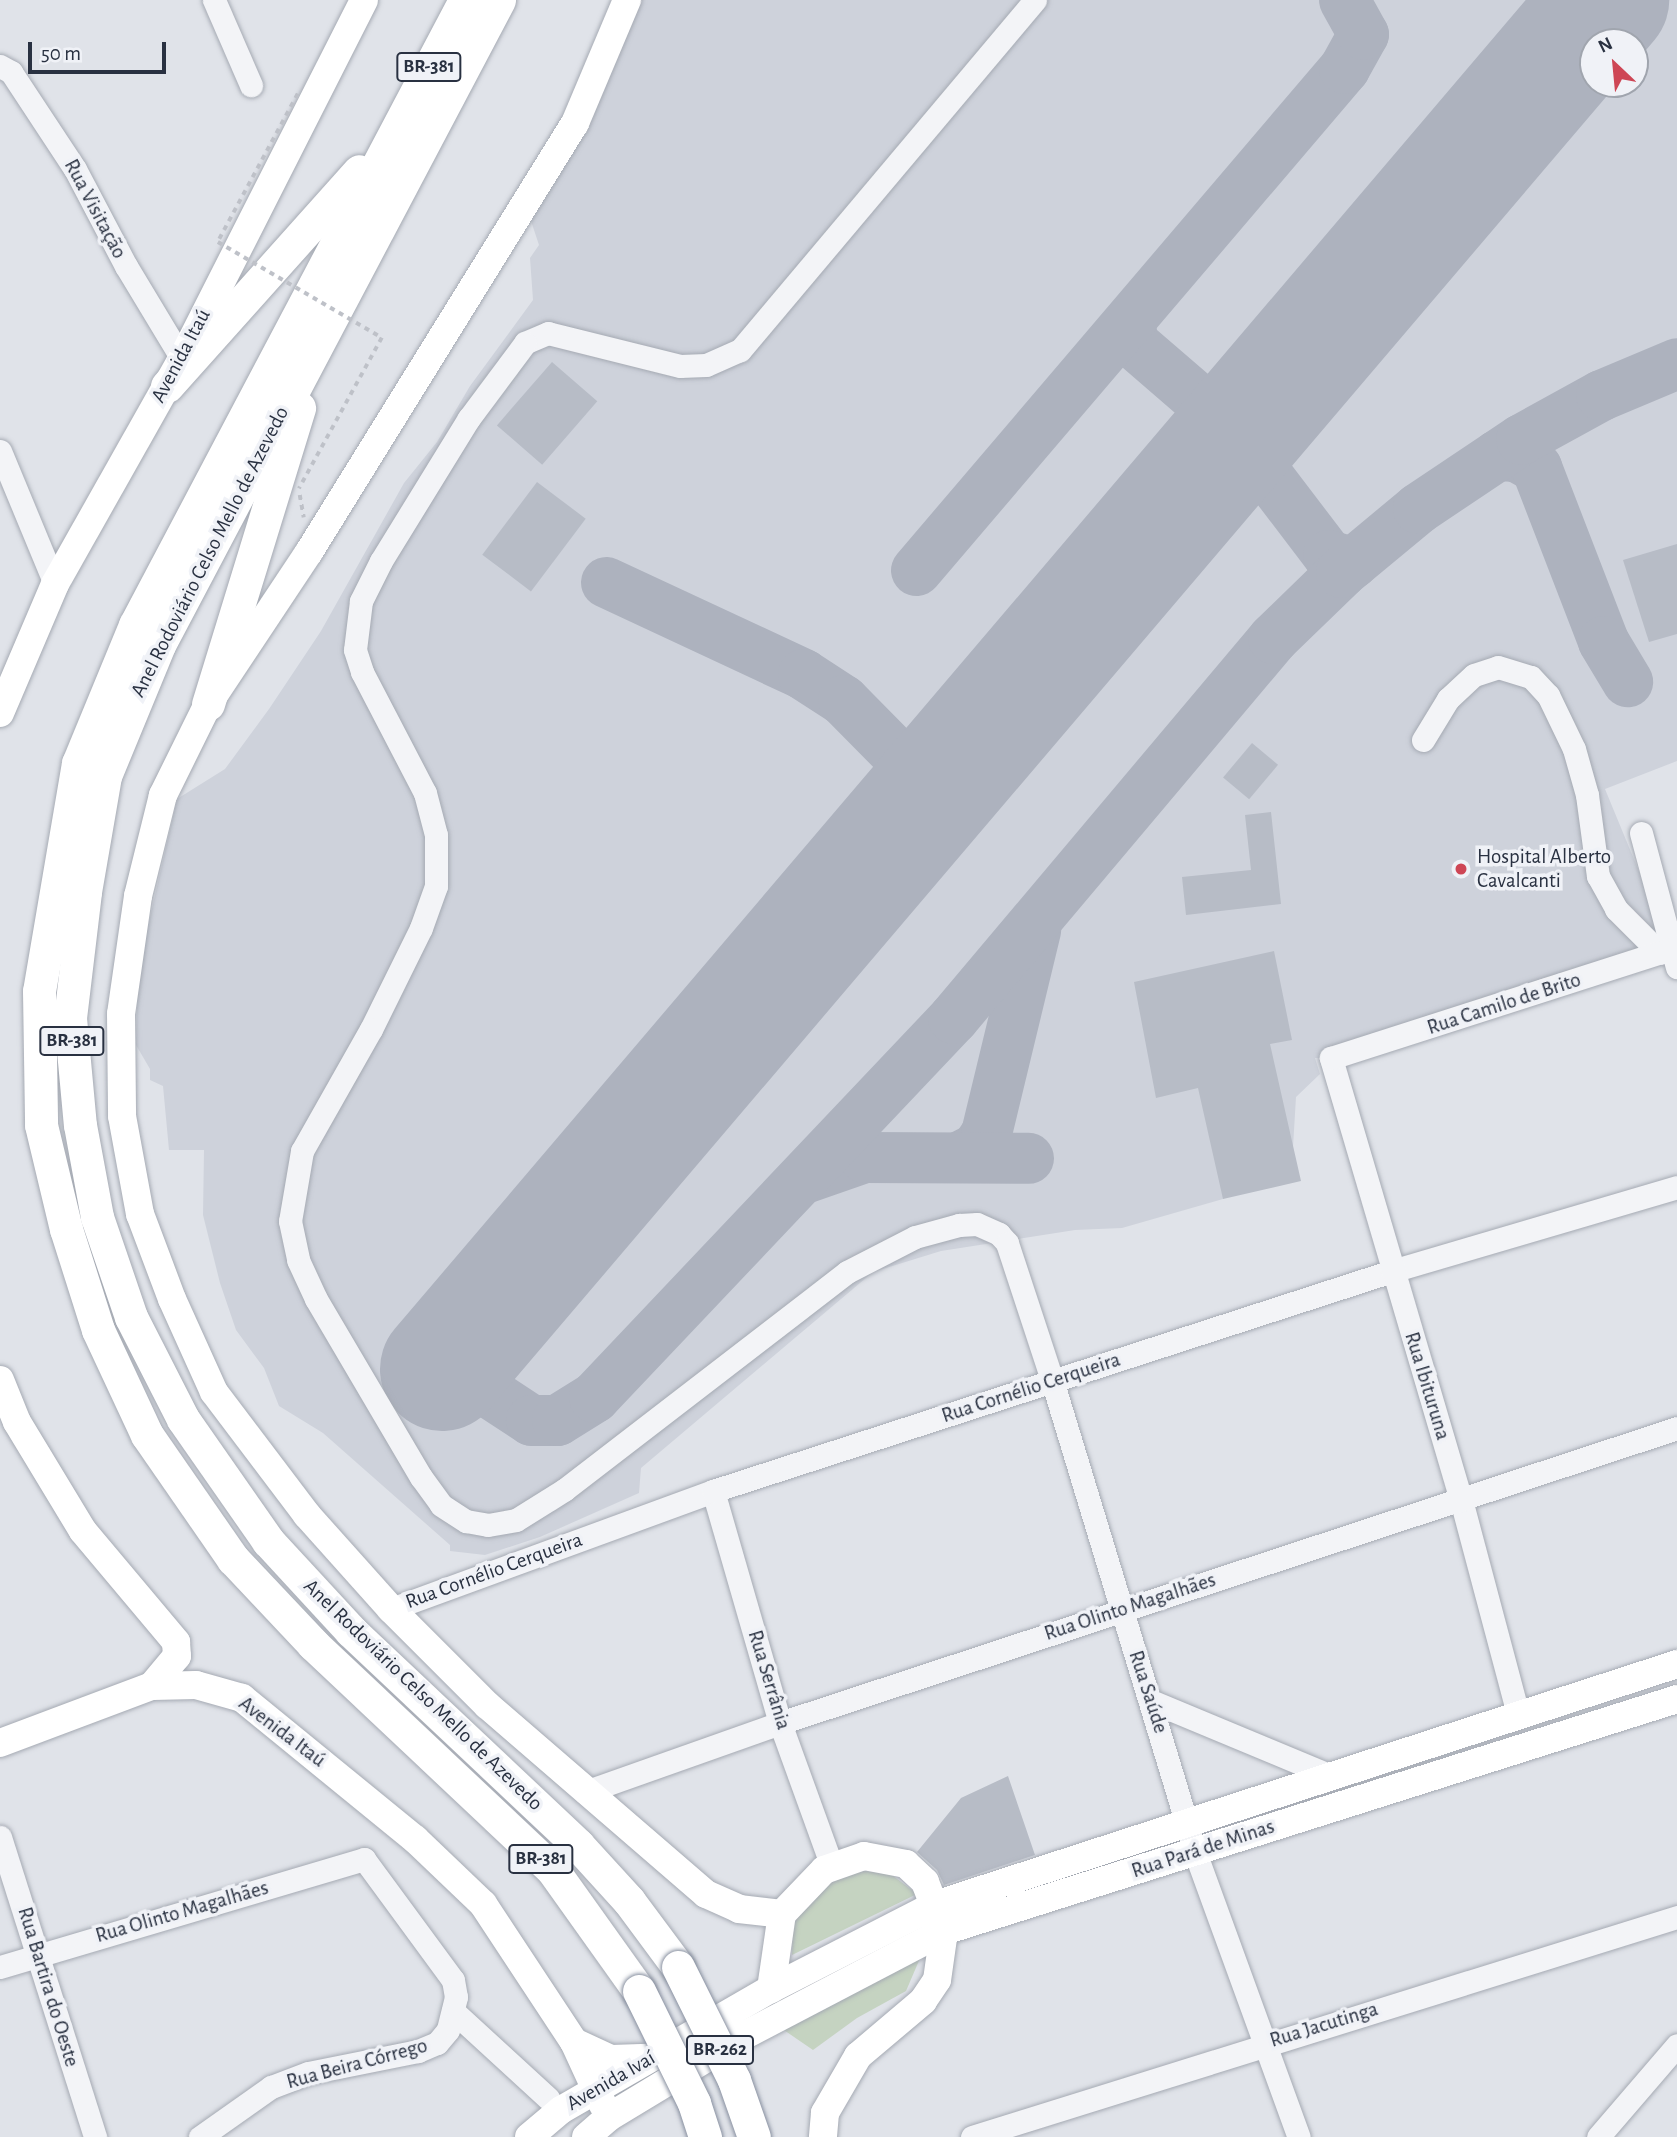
<!DOCTYPE html>
<meta charset="utf-8">
<style>
body{margin:0}
#map{position:relative;width:1677px;height:2137px;overflow:hidden;background:#e0e3e9;font-family:"Alegreya Sans",sans-serif}
div>[style]{position:absolute}
[style*='--x']{left:calc(var(--x)*1px);top:calc(var(--y)*1px);width:calc(var(--w)*1px);rotate:calc(var(--a)*1deg)}
.built>*{inset:0;background:#ced2db}
.green>*{inset:0;background:#c5d3c1}
.taxiway>*{height:51px;margin:-25.5px;padding:0 25.5px;transform-origin:25.5px;border-radius:25.5px;background:#adb2be}
.runway>*{height:124px;margin:-62px;padding:0 62px;transform-origin:62px;border-radius:62px;background:#adb2be}
.building>*{inset:0;background:#b7bcc6;transform-origin:0 0}
.path>*{height:3.5px;margin-top:-1.75px;transform-origin:0;background:repeating-linear-gradient(90deg,#bec1c8 0 5px,transparent 0 10px)}
.roads{filter:drop-shadow(0 0 2px #a5aab3) drop-shadow(0 0 2px #a5aab3)}
.minor>*{height:23px;margin:-11.5px;padding:0 11.5px;transform-origin:11.5px;border-radius:11.5px;background:#f3f4f7}
.major>*{height:28px;margin:-14px;padding:0 14px;transform-origin:14px;border-radius:14px;background:#fff}
.highway>*{height:33px;margin:-16.5px;padding:0 16.5px;transform-origin:16.5px;border-radius:16.5px;background:#fff}
.path-bridge>*{height:3.5px;margin-top:-1.75px;transform-origin:0;background:repeating-linear-gradient(90deg,#bec1c8 0 5px,transparent 0 10px)}
.bridges{filter:drop-shadow(0 0 2px #8890a0) drop-shadow(0 0 2px #8890a0)}
.highway-bridge>*{height:33px;margin:-16.5px;padding:0 16.5px;transform-origin:16.5px;border-radius:16.5px;background:#fff}
.dots>*{width:19px;height:19px;translate:-50% -50%;box-sizing:border-box;border:4px solid #f0f2f7;border-radius:50%}
span{translate:-50% -50%;white-space:nowrap;text-align:center;line-height:1.15;-webkit-text-stroke:7px #f0f2f7;paint-order:stroke}
.shield-label span{padding:2px 5px;background:#f0f2f7;border:2px solid;border-radius:5px;-webkit-text-stroke-width:0}
.shield-label{font-size:19px;color:#293141;font-weight:700}
.street-label{font-size:21px;color:#293141}
.poi-label{font-size:21px;color:#293141}
.left{translate:0 -50%;text-align:left}
.north{position:absolute;left:1579px;top:28px;width:70px;height:70px;box-sizing:border-box;background:#f0f2f7;border:2px solid #a0a5ae;border-radius:50%;rotate:334deg;font-size:19px;font-weight:700;line-height:28px;text-align:center;color:#293141}
.north::after{content:'';display:block;margin:auto;width:24px;height:32px;background:#ce4655;clip-path:polygon(50% 0,100% 100%,50% 72%,0 100%)}
.scale{position:absolute;left:28px;top:42px;width:138px;height:32px;box-sizing:border-box;border:4px solid #293141;border-top:0;padding-left:9px;font-size:21px;line-height:24px;white-space:nowrap;color:#293141;-webkit-text-stroke:5px #f0f2f7;paint-order:stroke}
</style>
<div id="map">
<div class="built">
<i style="clip-path:polygon(evenodd,642px 0,1677px 0,1677px 761px,1605px 789px,1671px 949px,1331px 1058px,1315px 1058px,1320px 1074px,1296px 1097px,1293px 1147px,1223px 1199px,1122px 1228px,1075px 1230px,941px 1251px,873px 1272px,641px 1468px,639px 1493px,540px 1537px,485px 1555px,450px 1551px,450px 1545px,323px 1433px,279px 1406px,264px 1368px,236px 1330px,220px 1283px,203px 1215px,204px 1150px,169px 1150px,163px 1086px,150px 1080px,150px 1069px,136px 1045px,138px 970px,177px 799px,225px 769px,269px 709px,321px 631px,404px 483px,437px 442px,470px 386px,533px 300px,530px 258px,539px 245px,531px 221px,601px 92px,642px 0,1593px 42px,1635px 42px,1635px 84px,1593px 84px,1593px 42px)"></i>
</div>
<div class="green">
<i style="clip-path:polygon(834px 1870px,888px 1872px,917px 1894px,792px 1955px,793px 1916px)"></i>
<i style="clip-path:polygon(921px 1956px,906px 1991px,857px 2018px,813px 2050px,778px 2026px)"></i>
</div>
<div class="taxiway">
<i style="--x:1130;--y:321;--w:21;--a:85"></i>
<i style="--x:1132;--y:342;--w:115;--a:40.8"></i>
<i style="--x:1219;--y:417;--w:36;--a:-6"></i>
<i style="--x:1249;--y:420;--w:34;--a:87"></i>
<i style="--x:1251;--y:454;--w:127;--a:52.7"></i>
<i style="--x:1328;--y:555;--w:26;--a:16"></i>
<i style="--x:1497;--y:455;--w:19;--a:3"></i>
<i style="--x:1516;--y:456;--w:23;--a:29"></i>
<i style="--x:1536;--y:467;--w:186;--a:68.9"></i>
<i style="--x:1603;--y:641;--w:47;--a:59"></i>
<i style="--x:1213;--y:462;--w:30;--a:-73"></i>
<i style="--x:1222;--y:433;--w:16;--a:-101"></i>
<i style="--x:916;--y:570;--w:660;--a:-49.55"></i>
<i style="--x:1344;--y:68;--w:39;--a:-61"></i>
<i style="--x:1363;--y:34;--w:39;--a:-119"></i>
<i style="--x:606;--y:582;--w:217;--a:25"></i>
<i style="--x:803;--y:674;--w:48;--a:33"></i>
<i style="--x:843;--y:700;--w:105;--a:45.4"></i>
<i style="--x:917;--y:775;--w:26;--a:9"></i>
<i style="--x:958;--y:1157;--w:20;--a:-27"></i>
<i style="--x:976;--y:1148;--w:18;--a:-56"></i>
<i style="--x:986;--y:1133;--w:209;--a:-76.4"></i>
<i style="--x:807;--y:1177;--w:60;--a:-19.3"></i>
<i style="--x:864;--y:1157;--w:164;--a:0.3"></i>
<i style="--x:452;--y:1356;--w:33;--a:51"></i>
<i style="--x:473;--y:1382;--w:69;--a:33.2"></i>
<i style="--x:531;--y:1420;--w:26;--a:0"></i>
<i style="--x:557;--y:1420;--w:44;--a:-31.9"></i>
<i style="--x:594;--y:1397;--w:522;--a:-46.55"></i>
<i style="--x:953;--y:1018;--w:497;--a:-49.9"></i>
<i style="--x:1273;--y:638;--w:95;--a:-44.1"></i>
<i style="--x:1341;--y:572;--w:100;--a:-39.7"></i>
<i style="--x:1418;--y:508;--w:124;--a:-33.8"></i>
<i style="--x:1521;--y:439;--w:91;--a:-28.8"></i>
<i style="--x:1601;--y:395;--w:82;--a:-22.8"></i>
</div>
<div class="runway">
<i style="--x:442;--y:1369;--w:1798;--a:-49.6"></i>
</div>
<div class="building">
<i style="left:552px;top:362px;width:60px;height:84px;rotate:41deg"></i>
<i style="left:537px;top:482px;width:61px;height:91px;rotate:37deg"></i>
<i style="clip-path:polygon(1677px 544px,1677px 634px,1649px 642px,1623px 560px)"></i>
<i style="left:1252px;top:743px;width:34px;height:45px;rotate:40deg"></i>
<i style="clip-path:polygon(1271px 812px,1281px 904px,1186px 915px,1182px 877px,1251px 870px,1245px 815px)"></i>
<i style="clip-path:polygon(1274px 951px,1292px 1040px,1270px 1044px,1301px 1181px,1223px 1199px,1198px 1088px,1156px 1098px,1134px 982px)"></i>
<i style="clip-path:polygon(1008px 1776px,1035px 1855px,944px 1885px,937px 1870px,917px 1852px,961px 1798px)"></i>
</div>
<div class="path">
<i style="--x:300;--y:495;--w:23;--a:80"></i>
</div>
<div class="roads">
<div class="minor">
<i style="--x:214;--y:0;--w:93;--a:66.5"></i>
<i style="--x:1035;--y:0;--w:458;--a:130.1"></i>
<i style="--x:740;--y:350;--w:37;--a:156"></i>
<i style="--x:706;--y:365;--w:26;--a:178"></i>
<i style="--x:680;--y:366;--w:136;--a:-166"></i>
<i style="--x:548;--y:333;--w:25;--a:157"></i>
<i style="--x:525;--y:343;--w:94;--a:126.7"></i>
<i style="--x:469;--y:418;--w:168;--a:121.6"></i>
<i style="--x:381;--y:561;--w:45;--a:116.6"></i>
<i style="--x:361;--y:601;--w:49;--a:97"></i>
<i style="--x:355;--y:650;--w:23;--a:72"></i>
<i style="--x:362;--y:672;--w:136;--a:62.5"></i>
<i style="--x:425;--y:793;--w:43;--a:75.3"></i>
<i style="--x:436;--y:835;--w:51;--a:90"></i>
<i style="--x:436;--y:886;--w:45;--a:109.7"></i>
<i style="--x:421;--y:928;--w:113;--a:116.3"></i>
<i style="--x:371;--y:1029;--w:140;--a:119.5"></i>
<i style="--x:302;--y:1151;--w:71;--a:99.7"></i>
<i style="--x:290;--y:1221;--w:40;--a:78"></i>
<i style="--x:298;--y:1260;--w:43;--a:65.2"></i>
<i style="--x:316;--y:1299;--w:207;--a:59.5"></i>
<i style="--x:421;--y:1477;--w:34;--a:54"></i>
<i style="--x:441;--y:1505;--w:30;--a:33"></i>
<i style="--x:466;--y:1521;--w:22;--a:10"></i>
<i style="--x:488;--y:1525;--w:28;--a:-10"></i>
<i style="--x:516;--y:1520;--w:57;--a:-32"></i>
<i style="--x:564;--y:1490;--w:357;--a:-37.6"></i>
<i style="--x:847;--y:1272;--w:76;--a:-27.2"></i>
<i style="--x:915;--y:1237;--w:46;--a:-15.3"></i>
<i style="--x:959;--y:1225;--w:18;--a:-3"></i>
<i style="--x:977;--y:1224;--w:24;--a:24"></i>
<i style="--x:999;--y:1234;--w:12;--a:48"></i>
<i style="--x:1007;--y:1243;--w:144;--a:71.8"></i>
<i style="--x:1052;--y:1380;--w:493;--a:73.1"></i>
<i style="--x:1195;--y:1852;--w:303;--a:70"></i>
<i style="--x:0;--y:66;--w:13;--a:29"></i>
<i style="--x:11;--y:72;--w:116;--a:56.6"></i>
<i style="--x:75;--y:169;--w:110;--a:62.3"></i>
<i style="--x:126;--y:266;--w:109;--a:58.9"></i>
<i style="--x:0;--y:451;--w:144;--a:67.5"></i>
<i style="--x:1423;--y:740;--w:48;--a:-58.6"></i>
<i style="--x:1448;--y:699;--w:35;--a:-43"></i>
<i style="--x:1474;--y:675;--w:25;--a:-18"></i>
<i style="--x:1498;--y:667;--w:34;--a:17"></i>
<i style="--x:1531;--y:677;--w:25;--a:47"></i>
<i style="--x:1548;--y:695;--w:60;--a:64.3"></i>
<i style="--x:1574;--y:749;--w:48;--a:74.2"></i>
<i style="--x:1587;--y:795;--w:82;--a:82.3"></i>
<i style="--x:1598;--y:876;--w:38;--a:61"></i>
<i style="--x:1616;--y:909;--w:62;--a:45"></i>
<i style="--x:1641;--y:833;--w:139;--a:75"></i>
<i style="--x:713;--y:1491;--w:241;--a:73.9"></i>
<i style="--x:780;--y:1723;--w:153;--a:70.1"></i>
<i style="--x:391;--y:1609;--w:343;--a:-20.1"></i>
<i style="--x:713;--y:1491;--w:714;--a:-17.95"></i>
<i style="--x:1392;--y:1271;--w:297;--a:-16.4"></i>
<i style="--x:1151;--y:1701;--w:195;--a:22.6"></i>
<i style="--x:1518;--y:1714;--w:221;--a:-104.9"></i>
<i style="--x:1461;--y:1500;--w:461;--a:-106.4"></i>
<i style="--x:1331;--y:1058;--w:363;--a:-17.8"></i>
<i style="--x:585;--y:1792;--w:207;--a:-19.5"></i>
<i style="--x:780;--y:1723;--w:944;--a:-18.2"></i>
<i style="--x:0;--y:1837;--w:315;--a:72.4"></i>
<i style="--x:0;--y:1967;--w:380;--a:-16.5"></i>
<i style="--x:364;--y:1859;--w:150;--a:53.7"></i>
<i style="--x:453;--y:1980;--w:17;--a:80"></i>
<i style="--x:456;--y:1997;--w:34;--a:104"></i>
<i style="--x:448;--y:2030;--w:17;--a:130"></i>
<i style="--x:437;--y:2043;--w:21;--a:157"></i>
<i style="--x:418;--y:2051;--w:112;--a:168.7"></i>
<i style="--x:308;--y:2073;--w:40;--a:159"></i>
<i style="--x:271;--y:2087;--w:87;--a:144.8"></i>
<i style="--x:453;--y:2011;--w:129;--a:42.5"></i>
<i style="--x:972;--y:2137;--w:739;--a:-17.33"></i>
<i style="--x:1598;--y:2137;--w:121;--a:-49.3"></i>
</div>
<div class="major">
<i style="--x:627;--y:0;--w:134;--a:112.9"></i>
<i style="--x:575;--y:123;--w:505;--a:121.8"></i>
<i style="--x:309;--y:552;--w:182;--a:123.6"></i>
<i style="--x:208;--y:704;--w:102;--a:116.3"></i>
<i style="--x:163;--y:795;--w:104;--a:103.9"></i>
<i style="--x:138;--y:896;--w:119;--a:98.2"></i>
<i style="--x:121;--y:1014;--w:102;--a:89.4"></i>
<i style="--x:122;--y:1116;--w:100;--a:79.6"></i>
<i style="--x:140;--y:1214;--w:91;--a:69.4"></i>
<i style="--x:172;--y:1299;--w:102;--a:65.7"></i>
<i style="--x:214;--y:1392;--w:154;--a:52.9"></i>
<i style="--x:307;--y:1515;--w:126;--a:48.2"></i>
<i style="--x:391;--y:1609;--w:136;--a:45"></i>
<i style="--x:487;--y:1705;--w:289;--a:40.8"></i>
<i style="--x:706;--y:1894;--w:36;--a:24"></i>
<i style="--x:739;--y:1909;--w:43;--a:6.6"></i>
<i style="--x:0;--y:713;--w:140;--a:-66.9"></i>
<i style="--x:55;--y:584;--w:258;--a:-60.6"></i>
<i style="--x:182;--y:359;--w:402;--a:-63.1"></i>
<i style="--x:0;--y:1380;--w:45;--a:68"></i>
<i style="--x:17;--y:1422;--w:127;--a:58.8"></i>
<i style="--x:83;--y:1531;--w:145;--a:50"></i>
<i style="--x:176;--y:1642;--w:14;--a:86"></i>
<i style="--x:177;--y:1656;--w:39;--a:130"></i>
<i style="--x:0;--y:1743;--w:162;--a:-20.6"></i>
<i style="--x:152;--y:1686;--w:44;--a:-1.3"></i>
<i style="--x:196;--y:1685;--w:48;--a:15.8"></i>
<i style="--x:242;--y:1698;--w:223;--a:39.2"></i>
<i style="--x:415;--y:1839;--w:94;--a:43.7"></i>
<i style="--x:483;--y:1904;--w:165;--a:56.6"></i>
<i style="--x:574;--y:2042;--w:69;--a:65.3"></i>
<i style="--x:782;--y:1914;--w:61;--a:-46.3"></i>
<i style="--x:824;--y:1870;--w:42;--a:-19.3"></i>
<i style="--x:864;--y:1856;--w:43;--a:10.8"></i>
<i style="--x:906;--y:1864;--w:26;--a:43"></i>
<i style="--x:925;--y:1882;--w:53;--a:68.8"></i>
<i style="--x:944;--y:1931;--w:49;--a:98.1"></i>
<i style="--x:937;--y:1980;--w:25;--a:124"></i>
<i style="--x:923;--y:2001;--w:85;--a:139.8"></i>
<i style="--x:858;--y:2056;--w:66;--a:120.1"></i>
<i style="--x:825;--y:2113;--w:24;--a:95"></i>
<i style="--x:771;--y:1989;--w:76;--a:-81.7"></i>
<i style="--x:574;--y:2042;--w:41;--a:24.7"></i>
<i style="--x:611;--y:2059;--w:38;--a:-2"></i>
<i style="--x:529;--y:2137;--w:42;--a:-40.2"></i>
<i style="--x:561;--y:2110;--w:242;--a:-30"></i>
<i style="--x:771;--y:1989;--w:184;--a:-27.1"></i>
<i style="--x:935;--y:1905;--w:780;--a:-17.99"></i>
<i style="--x:586;--y:2137;--w:30;--a:-41"></i>
<i style="--x:609;--y:2117;--w:157;--a:-31.2"></i>
<i style="--x:743;--y:2036;--w:227;--a:-27.6"></i>
<i style="--x:944;--y:1931;--w:769;--a:-17.56"></i>
</div>
<div class="highway">
<i style="--x:465;--y:0;--w:707;--a:117.83"></i>
<i style="--x:135;--y:625;--w:149;--a:112.4"></i>
<i style="--x:78;--y:763;--w:231;--a:99.7"></i>
<i style="--x:39;--y:991;--w:134;--a:89.1"></i>
<i style="--x:41;--y:1125;--w:107;--a:76.5"></i>
<i style="--x:66;--y:1229;--w:106;--a:72.4"></i>
<i style="--x:98;--y:1330;--w:116;--a:65"></i>
<i style="--x:147;--y:1435;--w:151;--a:55.3"></i>
<i style="--x:233;--y:1559;--w:117;--a:46.7"></i>
<i style="--x:313;--y:1644;--w:328;--a:43.3"></i>
<i style="--x:552;--y:1869;--w:150;--a:54.5"></i>
<i style="--x:499;--y:0;--w:729;--a:117.8"></i>
<i style="--x:159;--y:645;--w:142;--a:112.4"></i>
<i style="--x:105;--y:776;--w:118;--a:99.8"></i>
<i style="--x:85;--y:892;--w:127;--a:96.8"></i>
<i style="--x:70;--y:1018;--w:107;--a:84.7"></i>
<i style="--x:80;--y:1125;--w:94;--a:79.5"></i>
<i style="--x:97;--y:1217;--w:106;--a:71.2"></i>
<i style="--x:131;--y:1317;--w:114;--a:63"></i>
<i style="--x:183;--y:1419;--w:149;--a:55.1"></i>
<i style="--x:268;--y:1541;--w:122;--a:47.3"></i>
<i style="--x:351;--y:1631;--w:312;--a:43.3"></i>
<i style="--x:578;--y:1845;--w:76;--a:47.7"></i>
<i style="--x:629;--y:1901;--w:82;--a:53.4"></i>
<i style="--x:167;--y:386;--w:288;--a:-48.2"></i>
<i style="--x:208;--y:704;--w:310;--a:-72.9"></i>
</div>
</div>
<div class="path-bridge">
<i style="--x:298;--y:94;--w:168;--a:118.4"></i>
<i style="--x:218;--y:242;--w:190;--a:30.3"></i>
<i style="--x:382;--y:338;--w:172;--a:118.8"></i>
</div>
<div class="bridges">
<div class="highway-bridge">
<i style="--x:678;--y:1967;--w:126;--a:63.6"></i>
<i style="--x:734;--y:2080;--w:60;--a:70.7"></i>
<i style="--x:639;--y:1991;--w:125;--a:63.8"></i>
<i style="--x:694;--y:2103;--w:36;--a:72"></i>
</div>
</div>
<div class="dots">
<i style="left:1461px;top:869px;background:#ce4655"></i>
</div>
<div class="shield-label">
<span style="left:429px;top:67px">BR-381</span>
<span style="left:72px;top:1041px">BR-381</span>
<span style="left:541px;top:1859px">BR-381</span>
<span style="left:720px;top:2050px">BR-262</span>
</div>
<div class="street-label">
<span style="left:95px;top:209px;rotate:62deg">Rua Visitação</span>
<span style="left:181px;top:356px;rotate:-62deg">Avenida Itaú</span>
<span style="left:210px;top:552px;rotate:-63deg">Anel Rodoviário Celso Mello de Azevedo</span>
<span style="left:1504px;top:1004px;rotate:-18deg">Rua Camilo de Brito</span>
<span style="left:1427px;top:1386px;rotate:73deg">Rua Ibituruna</span>
<span style="left:1031px;top:1388px;rotate:-18deg">Rua Cornélio Cerqueira</span>
<span style="left:494px;top:1571px;rotate:-20deg">Rua Cornélio Cerqueira</span>
<span style="left:1130px;top:1607px;rotate:-18deg">Rua Olinto Magalhães</span>
<span style="left:769px;top:1680px;rotate:73deg">Rua Serrânia</span>
<span style="left:1148px;top:1692px;rotate:72deg">Rua Saúde</span>
<span style="left:423px;top:1695px;rotate:44deg">Anel Rodoviário Celso Mello de Azevedo</span>
<span style="left:282px;top:1732px;rotate:37deg">Avenida Itaú</span>
<span style="left:1203px;top:1849px;rotate:-18deg">Rua Pará de Minas</span>
<span style="left:182px;top:1912px;rotate:-16deg">Rua Olinto Magalhães</span>
<span style="left:48px;top:1987px;rotate:73deg">Rua Bartira do Oeste</span>
<span style="left:1324px;top:2025px;rotate:-17deg">Rua Jacutinga</span>
<span style="left:357px;top:2064px;rotate:-15deg">Rua Beira Córrego</span>
<span style="left:611px;top:2081px;rotate:-30deg">Avenida Ivaí</span>
</div>
<div class="poi-label">
<span class="left" style="left:1477px;top:869px">Hospital Alberto<br>Cavalcanti</span>
</div>
<div class="north">N</div>
<div class="scale">50 m</div>
</div>
